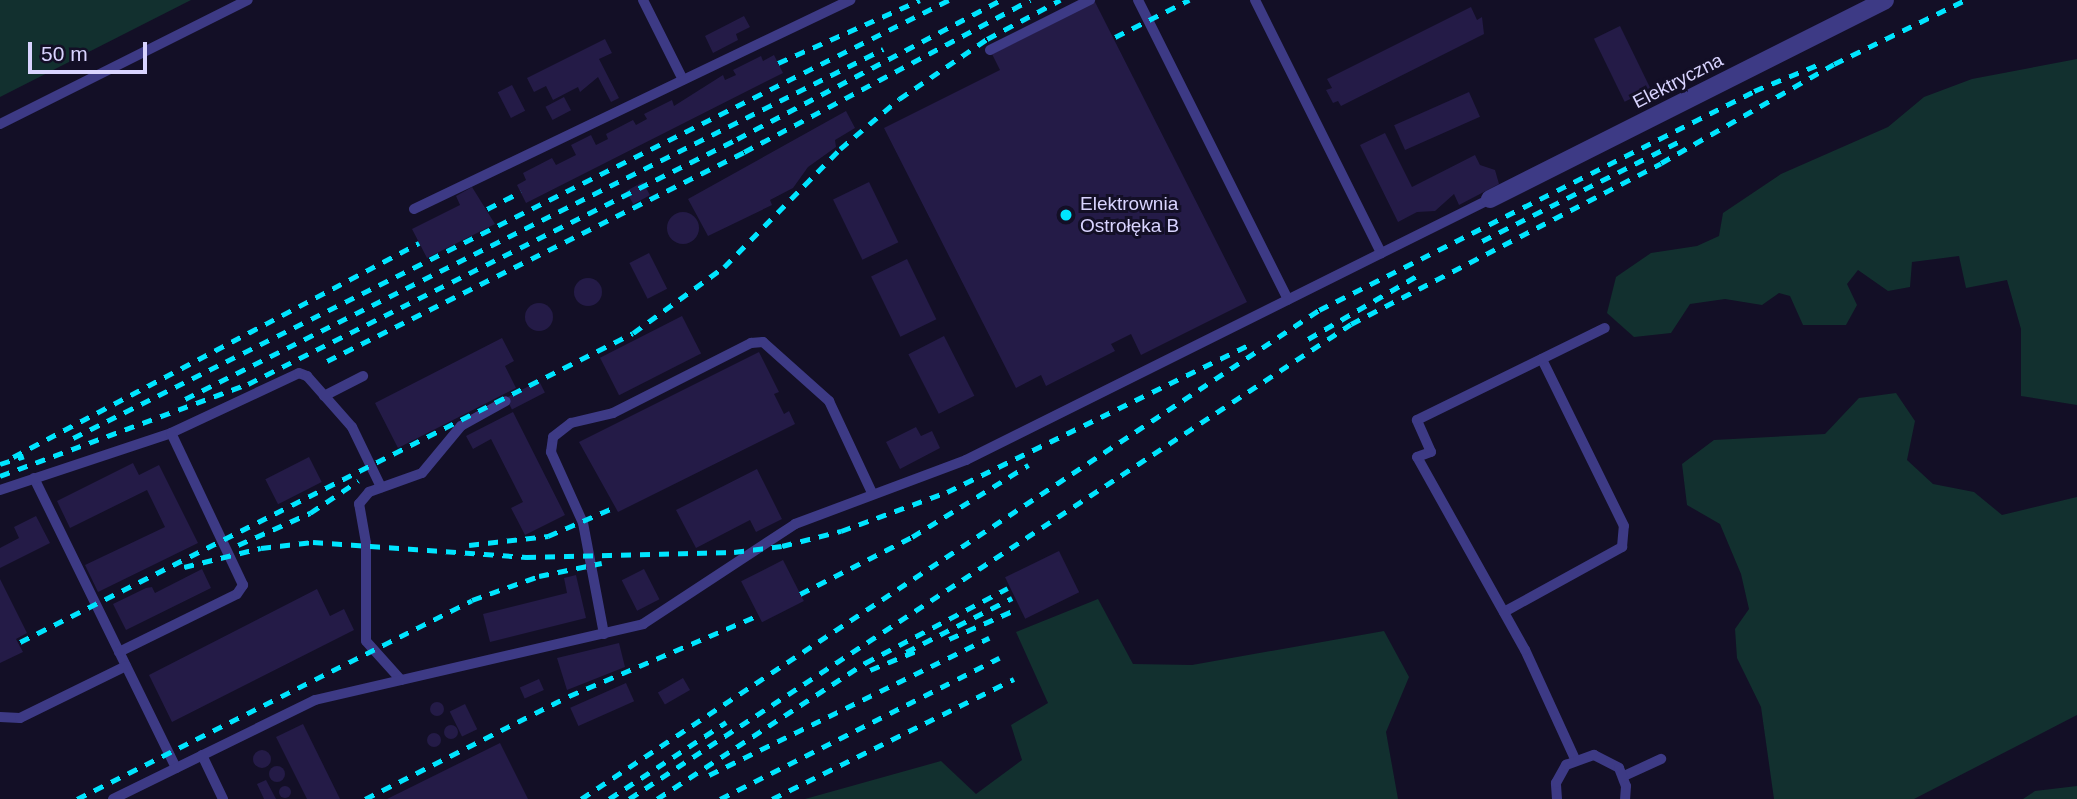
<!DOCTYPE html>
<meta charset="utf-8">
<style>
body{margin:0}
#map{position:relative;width:2077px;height:799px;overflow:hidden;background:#130f26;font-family:Arial,sans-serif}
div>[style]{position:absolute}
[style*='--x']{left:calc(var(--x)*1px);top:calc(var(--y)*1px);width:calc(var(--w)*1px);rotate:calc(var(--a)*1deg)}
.green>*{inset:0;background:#12302f}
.building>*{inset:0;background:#241b47;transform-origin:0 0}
.round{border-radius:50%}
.service>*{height:10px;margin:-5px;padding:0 5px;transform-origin:5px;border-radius:5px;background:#3d3a85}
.minor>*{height:18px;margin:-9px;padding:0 9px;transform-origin:9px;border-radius:9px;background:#3d3a85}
.rail>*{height:4.5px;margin-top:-2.25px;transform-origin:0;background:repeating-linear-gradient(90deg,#00e5ff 0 10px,transparent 0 19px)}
.dots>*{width:19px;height:19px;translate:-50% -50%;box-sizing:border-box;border:4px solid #130f26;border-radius:50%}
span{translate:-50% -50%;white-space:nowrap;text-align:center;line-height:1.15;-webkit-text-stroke:6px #130f26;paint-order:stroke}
.street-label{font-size:19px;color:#d9d4ff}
.poi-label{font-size:19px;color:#d9d4ff}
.left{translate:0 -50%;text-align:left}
.scale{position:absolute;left:28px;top:42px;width:119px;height:32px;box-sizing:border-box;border:4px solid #d9d4ff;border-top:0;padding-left:9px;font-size:21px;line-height:24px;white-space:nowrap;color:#d9d4ff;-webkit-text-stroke:5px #130f26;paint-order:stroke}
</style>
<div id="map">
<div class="green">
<i style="clip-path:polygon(0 0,191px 0,0 97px)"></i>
<i style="clip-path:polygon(2077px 59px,2077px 405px,2021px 396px,2021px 329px,2007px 280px,1966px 288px,1959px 256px,1912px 262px,1910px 287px,1888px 291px,1858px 270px,1847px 284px,1857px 305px,1846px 325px,1803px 325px,1790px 296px,1779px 293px,1762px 305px,1725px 299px,1690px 304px,1671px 333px,1634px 337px,1607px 313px,1616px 277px,1651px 253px,1697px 246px,1719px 236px,1723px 213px,1781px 174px,1888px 127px,1924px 97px,1972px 79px)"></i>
<i style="clip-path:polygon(1896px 393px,1915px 421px,1907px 460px,1933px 484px,1974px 492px,2002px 515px,2077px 497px,2077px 715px,1914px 799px,1774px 799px,1761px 707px,1737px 658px,1735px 629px,1749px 609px,1741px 574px,1720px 524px,1687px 505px,1682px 464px,1714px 440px,1825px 434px,1859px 398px)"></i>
<i style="clip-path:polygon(1098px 599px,1133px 664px,1192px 665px,1384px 631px,1409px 677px,1386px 732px,1398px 799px,805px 799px,941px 761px,976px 794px,1022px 760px,1011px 725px,1048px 703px,1016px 632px)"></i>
<i style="clip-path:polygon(2077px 786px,2077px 799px,2023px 799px,2035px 791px)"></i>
</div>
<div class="building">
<i style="clip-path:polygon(1095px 2px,1247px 302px,1141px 355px,1131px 334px,1111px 344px,1115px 351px,1046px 386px,1041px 375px,1016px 388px,884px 128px,1000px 70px,992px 54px)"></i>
<i style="clip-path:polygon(1471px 7px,1477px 20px,1482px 17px,1484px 34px,1341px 106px,1338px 101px,1333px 103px,1326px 90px,1332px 88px,1327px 79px)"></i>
<i style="clip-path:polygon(744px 16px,750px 27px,736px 34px,738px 40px,713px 53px,705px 36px)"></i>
<i style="left:1620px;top:26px;width:70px;height:29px;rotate:64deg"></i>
<i style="clip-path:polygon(605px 39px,612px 53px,599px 59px,619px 98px,611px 102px,598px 77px,580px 92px,578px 87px,553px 100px,546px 86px,534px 92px,527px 78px)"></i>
<i style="clip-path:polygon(774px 55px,783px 73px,526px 203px,517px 185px,526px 180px,523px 173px,552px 158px,556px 165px,576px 155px,571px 145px,591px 135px,596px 145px,608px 139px,606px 134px,633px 120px,636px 125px,647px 119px,644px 114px,672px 100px,674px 106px,723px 75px,725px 80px,736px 75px,733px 70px,761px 56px,763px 61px)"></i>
<i style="left:512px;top:85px;width:29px;height:16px;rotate:63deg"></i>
<i style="left:1469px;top:92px;width:27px;height:82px;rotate:66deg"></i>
<i style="left:564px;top:97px;width:15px;height:21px;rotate:62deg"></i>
<i style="clip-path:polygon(846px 111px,855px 128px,835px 140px,836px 147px,808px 167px,793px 188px,770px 200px,772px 205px,708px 236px,688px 199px)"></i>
<i style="clip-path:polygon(1385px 133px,1412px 187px,1475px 155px,1480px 165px,1495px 170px,1499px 184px,1459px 205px,1454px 194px,1435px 211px,1417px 212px,1398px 222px,1360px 145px)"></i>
<i style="left:643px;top:182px;width:15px;height:19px;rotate:62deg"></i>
<i style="left:869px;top:182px;width:67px;height:40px;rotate:64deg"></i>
<i style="clip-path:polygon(472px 187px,495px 224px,427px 258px,412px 229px,460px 205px,456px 196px)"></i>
<i class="round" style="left:667px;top:212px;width:32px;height:32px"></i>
<i style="left:649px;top:253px;width:40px;height:22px;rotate:63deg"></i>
<i style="left:907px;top:259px;width:67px;height:40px;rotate:64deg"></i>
<i class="round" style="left:574px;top:278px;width:28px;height:28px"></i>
<i class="round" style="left:525px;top:303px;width:28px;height:28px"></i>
<i style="left:682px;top:316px;width:42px;height:92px;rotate:63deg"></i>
<i style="left:944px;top:336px;width:67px;height:40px;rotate:63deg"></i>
<i style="clip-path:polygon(502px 338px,514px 361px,505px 366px,516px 388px,398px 448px,375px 403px)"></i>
<i style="clip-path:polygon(759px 352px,779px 392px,774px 394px,784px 414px,789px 411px,795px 424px,618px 512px,579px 442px)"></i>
<i style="left:539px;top:381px;width:13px;height:37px;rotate:63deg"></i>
<i style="clip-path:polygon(513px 412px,565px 515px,525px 535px,511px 508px,523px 502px,491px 439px,473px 449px,466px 436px)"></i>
<i style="clip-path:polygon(916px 427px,921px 436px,932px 431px,940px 448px,900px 469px,886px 442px)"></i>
<i style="left:309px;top:457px;width:28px;height:49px;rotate:63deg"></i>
<i style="clip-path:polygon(133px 463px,139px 475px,159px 465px,198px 543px,98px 592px,85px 565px,165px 527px,147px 490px,70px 528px,57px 501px)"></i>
<i style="clip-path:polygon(757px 469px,782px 519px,756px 532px,750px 520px,696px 548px,676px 510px)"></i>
<i style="clip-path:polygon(36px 516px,50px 543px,0 568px,0 548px,19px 538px,14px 527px)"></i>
<i style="left:1059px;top:551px;width:46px;height:60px;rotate:64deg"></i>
<i style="left:783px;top:560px;width:46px;height:47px;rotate:63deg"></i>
<i style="clip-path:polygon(202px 569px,211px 588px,126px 630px,113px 604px,146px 588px,152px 587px,155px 593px)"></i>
<i style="left:644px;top:569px;width:34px;height:25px;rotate:63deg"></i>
<i style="clip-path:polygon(576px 575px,586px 618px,490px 642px,483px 614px,567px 593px,564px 578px)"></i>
<i style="clip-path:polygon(0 579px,27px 633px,16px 639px,23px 652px,0 663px)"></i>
<i style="clip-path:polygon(317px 589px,330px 616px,344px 609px,354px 630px,172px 722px,149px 675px)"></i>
<i style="clip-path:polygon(619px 643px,625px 667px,567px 690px,557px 658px)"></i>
<i style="left:683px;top:678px;width:14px;height:29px;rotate:60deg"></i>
<i style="left:539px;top:679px;width:12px;height:21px;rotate:66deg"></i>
<i style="left:626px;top:683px;width:20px;height:61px;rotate:66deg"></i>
<i class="round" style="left:430px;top:702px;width:14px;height:14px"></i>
<i style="left:465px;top:704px;width:28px;height:17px;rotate:64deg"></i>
<i style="clip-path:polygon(303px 724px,340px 799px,307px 799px,276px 737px)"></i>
<i class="round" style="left:444px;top:725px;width:14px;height:14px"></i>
<i class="round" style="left:427px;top:733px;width:14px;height:14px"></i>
<i style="clip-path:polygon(500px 743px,528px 799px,387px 799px)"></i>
<i class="round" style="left:253px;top:750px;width:18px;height:18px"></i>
<i class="round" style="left:269px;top:766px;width:16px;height:16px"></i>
<i style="clip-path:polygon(266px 780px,276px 799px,264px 799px,257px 784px)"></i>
<i class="round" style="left:279px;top:786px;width:12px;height:12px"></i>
</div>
<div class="service">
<i style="--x:643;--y:0;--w:89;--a:63.4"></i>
<i style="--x:1138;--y:0;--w:335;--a:63.4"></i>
<i style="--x:1255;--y:0;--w:283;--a:63.5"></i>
<i style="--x:990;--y:50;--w:112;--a:-26.6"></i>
<i style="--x:0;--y:124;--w:277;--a:-26.6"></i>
<i style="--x:414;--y:209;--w:484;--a:-25.6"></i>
<i style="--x:324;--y:396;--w:44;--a:-27.1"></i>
<i style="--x:34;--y:478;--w:323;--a:63.9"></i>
<i style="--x:0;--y:490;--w:180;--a:-18.4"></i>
<i style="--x:171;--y:433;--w:141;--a:-25.1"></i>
<i style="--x:299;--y:373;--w:9;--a:21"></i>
<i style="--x:307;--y:376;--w:68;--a:48.6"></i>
<i style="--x:352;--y:427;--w:67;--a:64.2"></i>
<i style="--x:1504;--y:612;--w:135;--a:-28.8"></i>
<i style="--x:1622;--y:547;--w:21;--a:-85"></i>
<i style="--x:1624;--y:526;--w:186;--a:-116.2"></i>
<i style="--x:604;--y:634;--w:113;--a:-100.7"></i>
<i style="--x:583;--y:523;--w:78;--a:-114.3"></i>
<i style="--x:551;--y:452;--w:15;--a:-82"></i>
<i style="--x:553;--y:437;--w:23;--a:-38"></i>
<i style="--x:571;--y:423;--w:43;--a:-13.4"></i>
<i style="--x:613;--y:413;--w:155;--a:-26.9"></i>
<i style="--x:751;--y:343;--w:12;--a:-5"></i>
<i style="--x:763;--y:342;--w:89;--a:41.8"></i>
<i style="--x:829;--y:401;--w:102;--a:64.9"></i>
<i style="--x:119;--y:652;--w:131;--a:-26.2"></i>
<i style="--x:237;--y:594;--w:11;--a:-56"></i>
<i style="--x:243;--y:585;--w:168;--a:-115.3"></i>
<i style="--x:401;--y:680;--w:52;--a:-131.9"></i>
<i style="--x:366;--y:641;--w:98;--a:-90"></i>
<i style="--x:366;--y:543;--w:40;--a:-100"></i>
<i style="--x:359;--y:504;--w:16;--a:-50"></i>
<i style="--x:369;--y:492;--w:56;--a:-19.7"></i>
<i style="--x:422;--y:473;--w:61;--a:-50.3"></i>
<i style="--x:461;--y:426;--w:51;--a:-29.1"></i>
<i style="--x:0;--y:717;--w:20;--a:3"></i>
<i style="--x:20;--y:718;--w:118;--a:-26.1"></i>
<i style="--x:202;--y:755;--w:49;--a:64.5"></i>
<i style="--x:1575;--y:759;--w:120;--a:-114.6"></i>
<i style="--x:1525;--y:650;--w:221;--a:-119.2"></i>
<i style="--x:1417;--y:457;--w:15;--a:-20"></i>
<i style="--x:1431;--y:452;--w:35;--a:-114"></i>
<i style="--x:1417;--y:420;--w:209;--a:-26.1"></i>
<i style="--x:1624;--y:776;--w:41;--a:-24.7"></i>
<i style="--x:113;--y:799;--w:225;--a:-26.1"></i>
<i style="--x:315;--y:700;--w:337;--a:-13"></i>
<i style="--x:643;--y:624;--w:182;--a:-33.3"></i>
<i style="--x:795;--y:524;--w:183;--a:-20.5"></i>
<i style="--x:966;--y:460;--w:585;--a:-26.48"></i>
<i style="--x:1557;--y:799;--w:16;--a:-94"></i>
<i style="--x:1556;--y:783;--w:21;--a:-61"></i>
<i style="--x:1566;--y:765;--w:30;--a:-20"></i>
<i style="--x:1594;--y:755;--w:28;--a:27"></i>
<i style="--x:1619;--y:768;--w:19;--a:69"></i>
<i style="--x:1626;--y:786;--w:13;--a:94"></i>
</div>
<div class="minor">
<i style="--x:1490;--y:199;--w:442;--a:-26.7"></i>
</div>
<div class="rail">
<i style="--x:1115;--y:37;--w:83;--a:-26.6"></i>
<i style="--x:778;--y:63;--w:155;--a:-23.9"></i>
<i style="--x:487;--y:209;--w:38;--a:-27"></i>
<i style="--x:1482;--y:241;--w:224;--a:-26.8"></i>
<i style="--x:1308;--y:339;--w:129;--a:-30.1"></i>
<i style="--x:327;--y:361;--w:466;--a:-26.6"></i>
<i style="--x:744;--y:152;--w:324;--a:-28"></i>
<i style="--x:185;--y:399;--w:781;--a:-26.63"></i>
<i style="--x:73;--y:438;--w:979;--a:-26.57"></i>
<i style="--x:13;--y:457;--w:459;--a:-27.8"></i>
<i style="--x:0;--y:464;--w:25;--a:-18"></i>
<i style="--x:0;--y:476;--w:265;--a:-20.4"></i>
<i style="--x:248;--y:384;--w:547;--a:-26.61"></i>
<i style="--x:737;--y:139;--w:298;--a:-27.8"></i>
<i style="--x:238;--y:545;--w:79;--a:-24"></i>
<i style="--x:310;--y:513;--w:58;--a:-33.7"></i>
<i style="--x:469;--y:545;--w:80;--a:-6.5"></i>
<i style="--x:548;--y:536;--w:73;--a:-23.4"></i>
<i style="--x:184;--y:567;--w:79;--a:-13.9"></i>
<i style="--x:261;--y:548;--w:52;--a:-6.6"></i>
<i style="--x:313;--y:542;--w:214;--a:4"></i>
<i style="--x:526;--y:557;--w:208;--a:-1.4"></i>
<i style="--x:734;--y:552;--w:48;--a:-7.1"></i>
<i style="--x:782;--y:546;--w:61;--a:-14.3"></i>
<i style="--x:841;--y:531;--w:113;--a:-20.2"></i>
<i style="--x:947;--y:492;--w:340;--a:-26"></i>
<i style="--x:800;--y:594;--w:126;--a:-27"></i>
<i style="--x:912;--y:537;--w:137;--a:-31.8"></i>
<i style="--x:949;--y:639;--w:74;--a:-23.8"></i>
<i style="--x:20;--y:642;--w:686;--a:-26.75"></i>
<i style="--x:633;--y:333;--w:112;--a:-36"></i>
<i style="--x:724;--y:267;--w:165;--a:-45.5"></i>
<i style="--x:840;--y:149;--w:77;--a:-40.3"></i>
<i style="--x:899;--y:99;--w:107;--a:-34.3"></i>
<i style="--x:987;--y:39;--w:83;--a:-28.1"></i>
<i style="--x:906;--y:652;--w:119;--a:-27"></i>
<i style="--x:870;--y:670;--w:50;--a:-22.4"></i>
<i style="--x:709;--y:775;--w:312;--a:-26.1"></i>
<i style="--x:77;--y:799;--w:442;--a:-26.7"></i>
<i style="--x:472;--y:600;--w:71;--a:-19.7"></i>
<i style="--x:539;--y:576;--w:64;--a:-11.7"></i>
<i style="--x:365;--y:799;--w:229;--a:-26.8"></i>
<i style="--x:569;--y:696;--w:207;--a:-23.1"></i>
<i style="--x:581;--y:799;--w:885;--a:-33.53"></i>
<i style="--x:1319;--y:310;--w:487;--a:-26.7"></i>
<i style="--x:1754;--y:91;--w:68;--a:-22.4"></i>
<i style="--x:609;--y:799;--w:140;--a:-33.3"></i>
<i style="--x:629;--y:799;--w:864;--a:-33.34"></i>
<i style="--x:1351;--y:324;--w:349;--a:-27.4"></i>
<i style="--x:1661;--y:163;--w:199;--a:-29.8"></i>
<i style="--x:1834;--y:64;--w:146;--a:-26"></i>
<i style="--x:657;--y:799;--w:249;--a:-33.2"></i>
<i style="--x:865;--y:663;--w:161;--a:-27.7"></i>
<i style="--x:720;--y:799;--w:313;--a:-26.8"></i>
<i style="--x:772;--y:799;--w:270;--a:-26.4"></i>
</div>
<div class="dots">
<i style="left:1066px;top:215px;background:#00e5ff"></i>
</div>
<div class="street-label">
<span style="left:1678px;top:81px;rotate:-27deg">Elektryczna</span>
</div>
<div class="poi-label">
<span class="left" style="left:1080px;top:215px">Elektrownia<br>Ostrołęka B</span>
</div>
<div class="scale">50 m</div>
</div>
